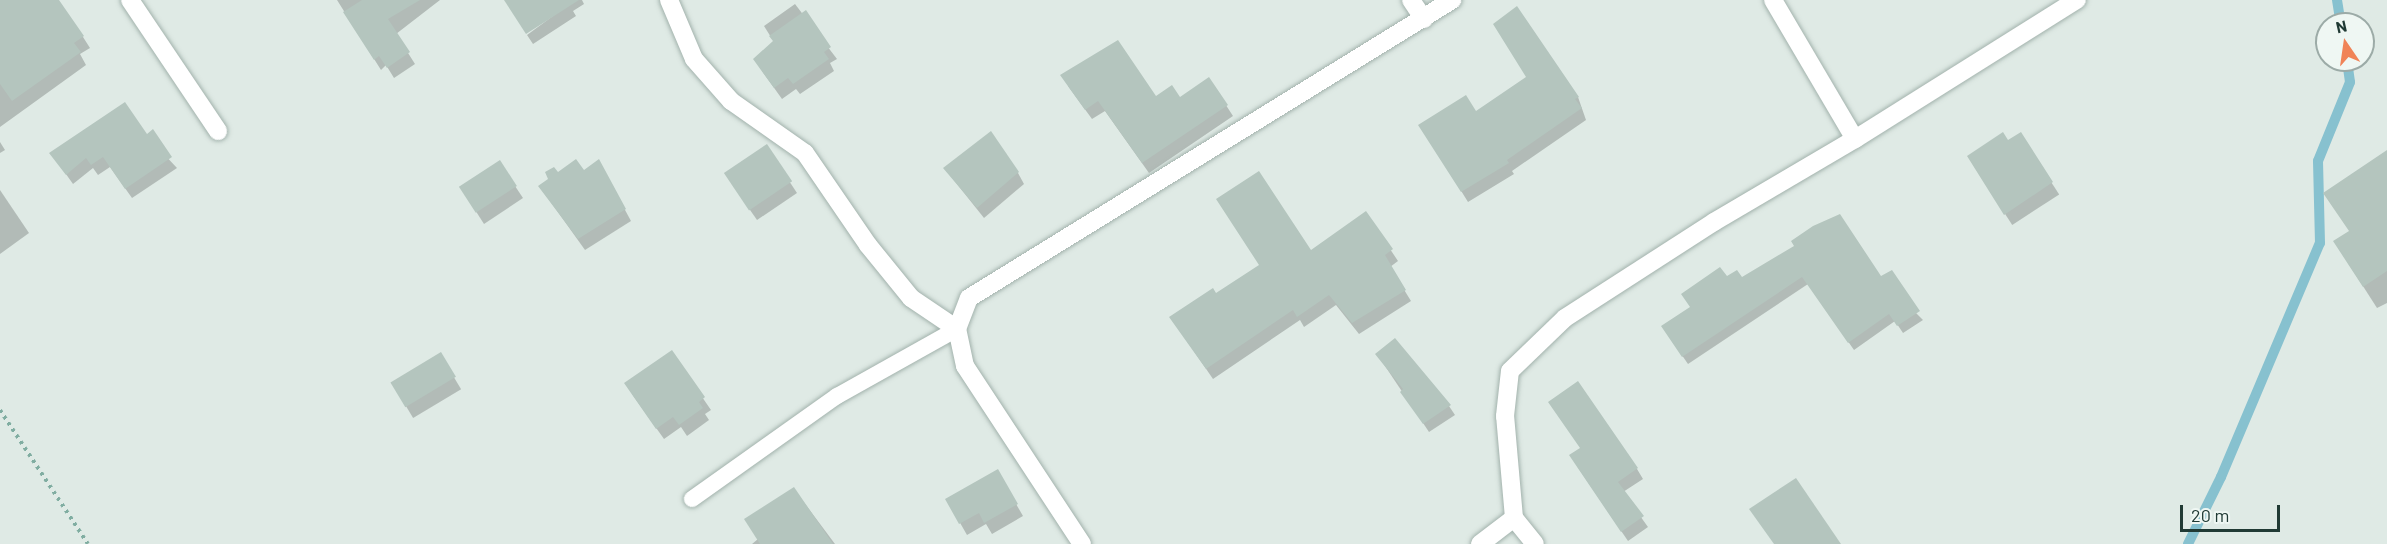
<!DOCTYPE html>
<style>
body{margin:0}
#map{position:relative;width:2387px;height:544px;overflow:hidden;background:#dfeae5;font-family:Barlow,sans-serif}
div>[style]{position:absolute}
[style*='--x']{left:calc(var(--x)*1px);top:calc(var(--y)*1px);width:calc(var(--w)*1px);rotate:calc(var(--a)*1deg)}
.shadow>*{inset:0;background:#0003;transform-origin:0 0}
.stream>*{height:10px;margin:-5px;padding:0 5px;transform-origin:5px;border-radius:5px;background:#87c1cf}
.building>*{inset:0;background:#b4c5be;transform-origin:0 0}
.path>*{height:4px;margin-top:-2px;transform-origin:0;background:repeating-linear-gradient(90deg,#80ada1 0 3px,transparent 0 7.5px)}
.roads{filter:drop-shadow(0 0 2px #a2b2ac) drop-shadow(0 0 2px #a2b2ac)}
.lane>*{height:16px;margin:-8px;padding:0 8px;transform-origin:8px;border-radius:8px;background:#fff}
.street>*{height:18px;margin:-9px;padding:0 9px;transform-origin:9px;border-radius:9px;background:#fff}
span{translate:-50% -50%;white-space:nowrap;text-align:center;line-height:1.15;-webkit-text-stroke:4.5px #eff7f3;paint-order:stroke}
.north{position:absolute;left:2315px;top:12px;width:60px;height:60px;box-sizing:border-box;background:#eff7f3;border:2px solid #9caba7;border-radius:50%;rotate:347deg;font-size:16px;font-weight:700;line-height:24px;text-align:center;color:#203a34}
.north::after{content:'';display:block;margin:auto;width:21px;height:27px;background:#f08357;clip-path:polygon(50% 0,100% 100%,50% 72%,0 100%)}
.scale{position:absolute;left:2180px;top:505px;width:100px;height:27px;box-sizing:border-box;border:3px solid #203a34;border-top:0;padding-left:8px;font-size:18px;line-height:21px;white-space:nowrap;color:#203a34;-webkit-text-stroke:4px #eff7f3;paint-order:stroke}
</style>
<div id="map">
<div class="shadow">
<i style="clip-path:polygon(0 0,23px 0,83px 37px,90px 48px,80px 54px,86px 65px,0 127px)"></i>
<i style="clip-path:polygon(337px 0,440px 0,396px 34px,415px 64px,394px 78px,386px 65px,381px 70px)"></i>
<i style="clip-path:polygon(504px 0,582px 0,584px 4px,573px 11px,576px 16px,533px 44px,527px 35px,572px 2px)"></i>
<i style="clip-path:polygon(795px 4px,837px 59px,830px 63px,834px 71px,800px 94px,796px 89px,782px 99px,762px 71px,774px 42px,764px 26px)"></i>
<i style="clip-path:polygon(1528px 78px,1578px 97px,1586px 120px,1512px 171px,1514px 174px,1468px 202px,1427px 136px,1476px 113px)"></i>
<i style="clip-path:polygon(1209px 79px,1233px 116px,1149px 173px,1105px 111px,1092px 119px,1068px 86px,1180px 100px)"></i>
<i style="left:2020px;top:134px;width:72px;height:56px;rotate:57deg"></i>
<i style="clip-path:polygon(147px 136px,177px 168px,132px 198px,110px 167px,98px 175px,93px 168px,73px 184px,51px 153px)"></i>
<i style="clip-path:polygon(0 142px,5px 150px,0 153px)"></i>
<i style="clip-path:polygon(766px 146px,797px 193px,757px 220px,732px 184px)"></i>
<i style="clip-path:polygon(2387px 152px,2387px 303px,2377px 308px,2343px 255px)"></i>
<i style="clip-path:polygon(499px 162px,523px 198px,484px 224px,468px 199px)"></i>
<i style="clip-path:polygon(945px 169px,1018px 173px,1024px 184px,984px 218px)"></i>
<i style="clip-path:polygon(605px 173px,631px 221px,585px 250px,540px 187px,558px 174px)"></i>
<i style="clip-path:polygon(0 190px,29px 233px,0 254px)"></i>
<i style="clip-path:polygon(1366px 213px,1398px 261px,1390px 267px,1411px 301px,1359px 334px,1336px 305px,1304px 327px,1300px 320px,1213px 379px,1178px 328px,1216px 295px,1311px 252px)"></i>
<i style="clip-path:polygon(1796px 246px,1881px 278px,1923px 320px,1903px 333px,1895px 321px,1854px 350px,1808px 284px,1688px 364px,1668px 335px,1691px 308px,1727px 278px,1742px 279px)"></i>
<i style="clip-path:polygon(671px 352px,711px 410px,705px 414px,709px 420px,687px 436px,681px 427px,664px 439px,632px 394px)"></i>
<i style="left:440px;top:354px;width:41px;height:56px;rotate:59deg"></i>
<i style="clip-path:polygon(1377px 354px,1449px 406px,1455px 415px,1429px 432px)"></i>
<i style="clip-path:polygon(1581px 449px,1637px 469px,1643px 479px,1623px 492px,1648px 527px,1628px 541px,1577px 466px)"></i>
<i style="clip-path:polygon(997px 471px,1023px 516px,992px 534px,986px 524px,967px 535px,947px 500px)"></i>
<i style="clip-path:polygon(794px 489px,835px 544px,752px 544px,758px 539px)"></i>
</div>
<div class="stream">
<i style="--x:2337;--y:0;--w:24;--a:81"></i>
<i style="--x:2188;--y:544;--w:75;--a:-63.8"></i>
<i style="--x:2221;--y:477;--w:254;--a:-67.1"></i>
<i style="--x:2320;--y:243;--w:82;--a:-91.4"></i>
<i style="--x:2318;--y:161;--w:85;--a:-67.9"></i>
<i style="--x:2350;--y:82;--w:22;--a:-98"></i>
</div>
<div class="building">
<i style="clip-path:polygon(0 0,59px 0,84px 36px,74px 43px,81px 52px,12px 101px,0 84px)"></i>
<i style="clip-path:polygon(362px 0,420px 0,388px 19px,410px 52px,387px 68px,379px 56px,374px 60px,343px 12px)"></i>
<i style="clip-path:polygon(504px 0,579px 0,526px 34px)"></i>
<i style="clip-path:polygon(1517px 6px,1579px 97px,1575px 99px,1582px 108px,1507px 160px,1509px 163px,1461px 192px,1418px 125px,1466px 95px,1476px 111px,1526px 77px,1493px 24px)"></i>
<i style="clip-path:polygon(806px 10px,831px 47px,824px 52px,829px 59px,793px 84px,788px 78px,774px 88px,753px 59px,773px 41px,769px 36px)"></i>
<i style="clip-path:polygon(1118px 40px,1156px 96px,1172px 85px,1180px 97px,1209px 77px,1228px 105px,1142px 163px,1098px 101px,1085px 110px,1060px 75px)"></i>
<i style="clip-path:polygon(125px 102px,147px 134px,153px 129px,172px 157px,125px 189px,103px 157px,91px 165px,86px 158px,66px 175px,49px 153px)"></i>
<i style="clip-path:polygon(991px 131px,1019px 172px,977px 208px,943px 168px)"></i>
<i style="clip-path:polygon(2003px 132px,2008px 140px,2021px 132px,2053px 182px,2004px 215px,1967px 156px)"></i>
<i style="left:767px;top:144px;width:45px;height:52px;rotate:56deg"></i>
<i style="clip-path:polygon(2387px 150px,2387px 271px,2363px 287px,2333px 241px,2349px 231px,2323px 193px)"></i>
<i style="clip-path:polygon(576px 159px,584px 170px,599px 159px,626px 209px,578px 239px,538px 186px,548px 179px,545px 172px,554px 167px,558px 172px)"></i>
<i style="left:500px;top:160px;width:31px;height:49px;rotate:57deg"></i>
<i style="clip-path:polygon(1259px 171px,1311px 250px,1366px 211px,1393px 249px,1385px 255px,1406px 290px,1352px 323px,1329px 295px,1297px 317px,1293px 310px,1206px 369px,1169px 317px,1213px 288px,1216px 293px,1259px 265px,1216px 199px)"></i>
<i style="clip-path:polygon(1840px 214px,1881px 276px,1892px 270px,1920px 311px,1897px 326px,1889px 314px,1848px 343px,1802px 277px,1682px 357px,1661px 326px,1690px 307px,1681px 294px,1720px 267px,1727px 276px,1737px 270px,1742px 277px,1794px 246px,1791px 241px,1813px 226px)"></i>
<i style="clip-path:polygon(1395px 338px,1451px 405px,1423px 424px,1400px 392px,1403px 389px,1375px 354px)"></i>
<i style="clip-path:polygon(672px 350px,705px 397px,699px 402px,703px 408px,679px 425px,673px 417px,656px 429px,624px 383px)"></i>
<i style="left:441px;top:352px;width:29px;height:59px;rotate:59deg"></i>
<i style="clip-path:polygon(1578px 381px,1638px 468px,1618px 482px,1644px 516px,1621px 532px,1569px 455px,1580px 448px,1548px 402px)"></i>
<i style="clip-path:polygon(998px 469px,1018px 504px,984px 523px,979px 513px,959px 524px,945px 499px)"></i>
<i style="clip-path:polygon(1796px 478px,1841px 544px,1774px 544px,1749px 509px)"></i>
<i style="clip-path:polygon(794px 487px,833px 544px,760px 544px,744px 519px)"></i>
</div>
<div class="path">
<i style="--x:0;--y:410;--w:160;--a:56.7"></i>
</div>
<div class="roads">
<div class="lane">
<i style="--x:692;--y:499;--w:178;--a:-35.4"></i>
<i style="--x:837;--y:396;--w:137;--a:-29.2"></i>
</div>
<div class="street">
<i style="--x:130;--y:0;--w:158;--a:56.1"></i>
<i style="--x:669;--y:0;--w:64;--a:67"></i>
<i style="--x:694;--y:59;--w:56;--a:48.6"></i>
<i style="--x:731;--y:101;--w:90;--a:35.1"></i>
<i style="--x:805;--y:153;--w:112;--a:55.6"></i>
<i style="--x:868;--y:245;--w:68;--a:50.9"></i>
<i style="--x:911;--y:298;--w:55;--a:34"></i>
<i style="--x:1411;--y:0;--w:23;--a:56"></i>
<i style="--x:1773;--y:0;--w:161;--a:59.5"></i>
<i style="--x:1514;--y:518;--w:33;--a:51"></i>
<i style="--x:1082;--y:544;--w:213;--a:-123.3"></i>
<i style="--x:965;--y:366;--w:38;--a:-102"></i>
<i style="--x:957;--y:329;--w:33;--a:-69"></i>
<i style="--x:969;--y:298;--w:568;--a:-31.67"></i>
<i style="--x:1480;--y:544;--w:43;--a:-37.4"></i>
<i style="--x:1514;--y:518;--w:102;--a:-95"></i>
<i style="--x:1505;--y:416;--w:45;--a:-83.7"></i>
<i style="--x:1510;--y:371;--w:76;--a:-43.9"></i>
<i style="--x:1565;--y:318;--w:177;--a:-32.8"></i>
<i style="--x:1714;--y:222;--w:164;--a:-30.5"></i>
<i style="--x:1855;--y:139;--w:262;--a:-32.1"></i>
</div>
</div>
<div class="north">N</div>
<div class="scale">20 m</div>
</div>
